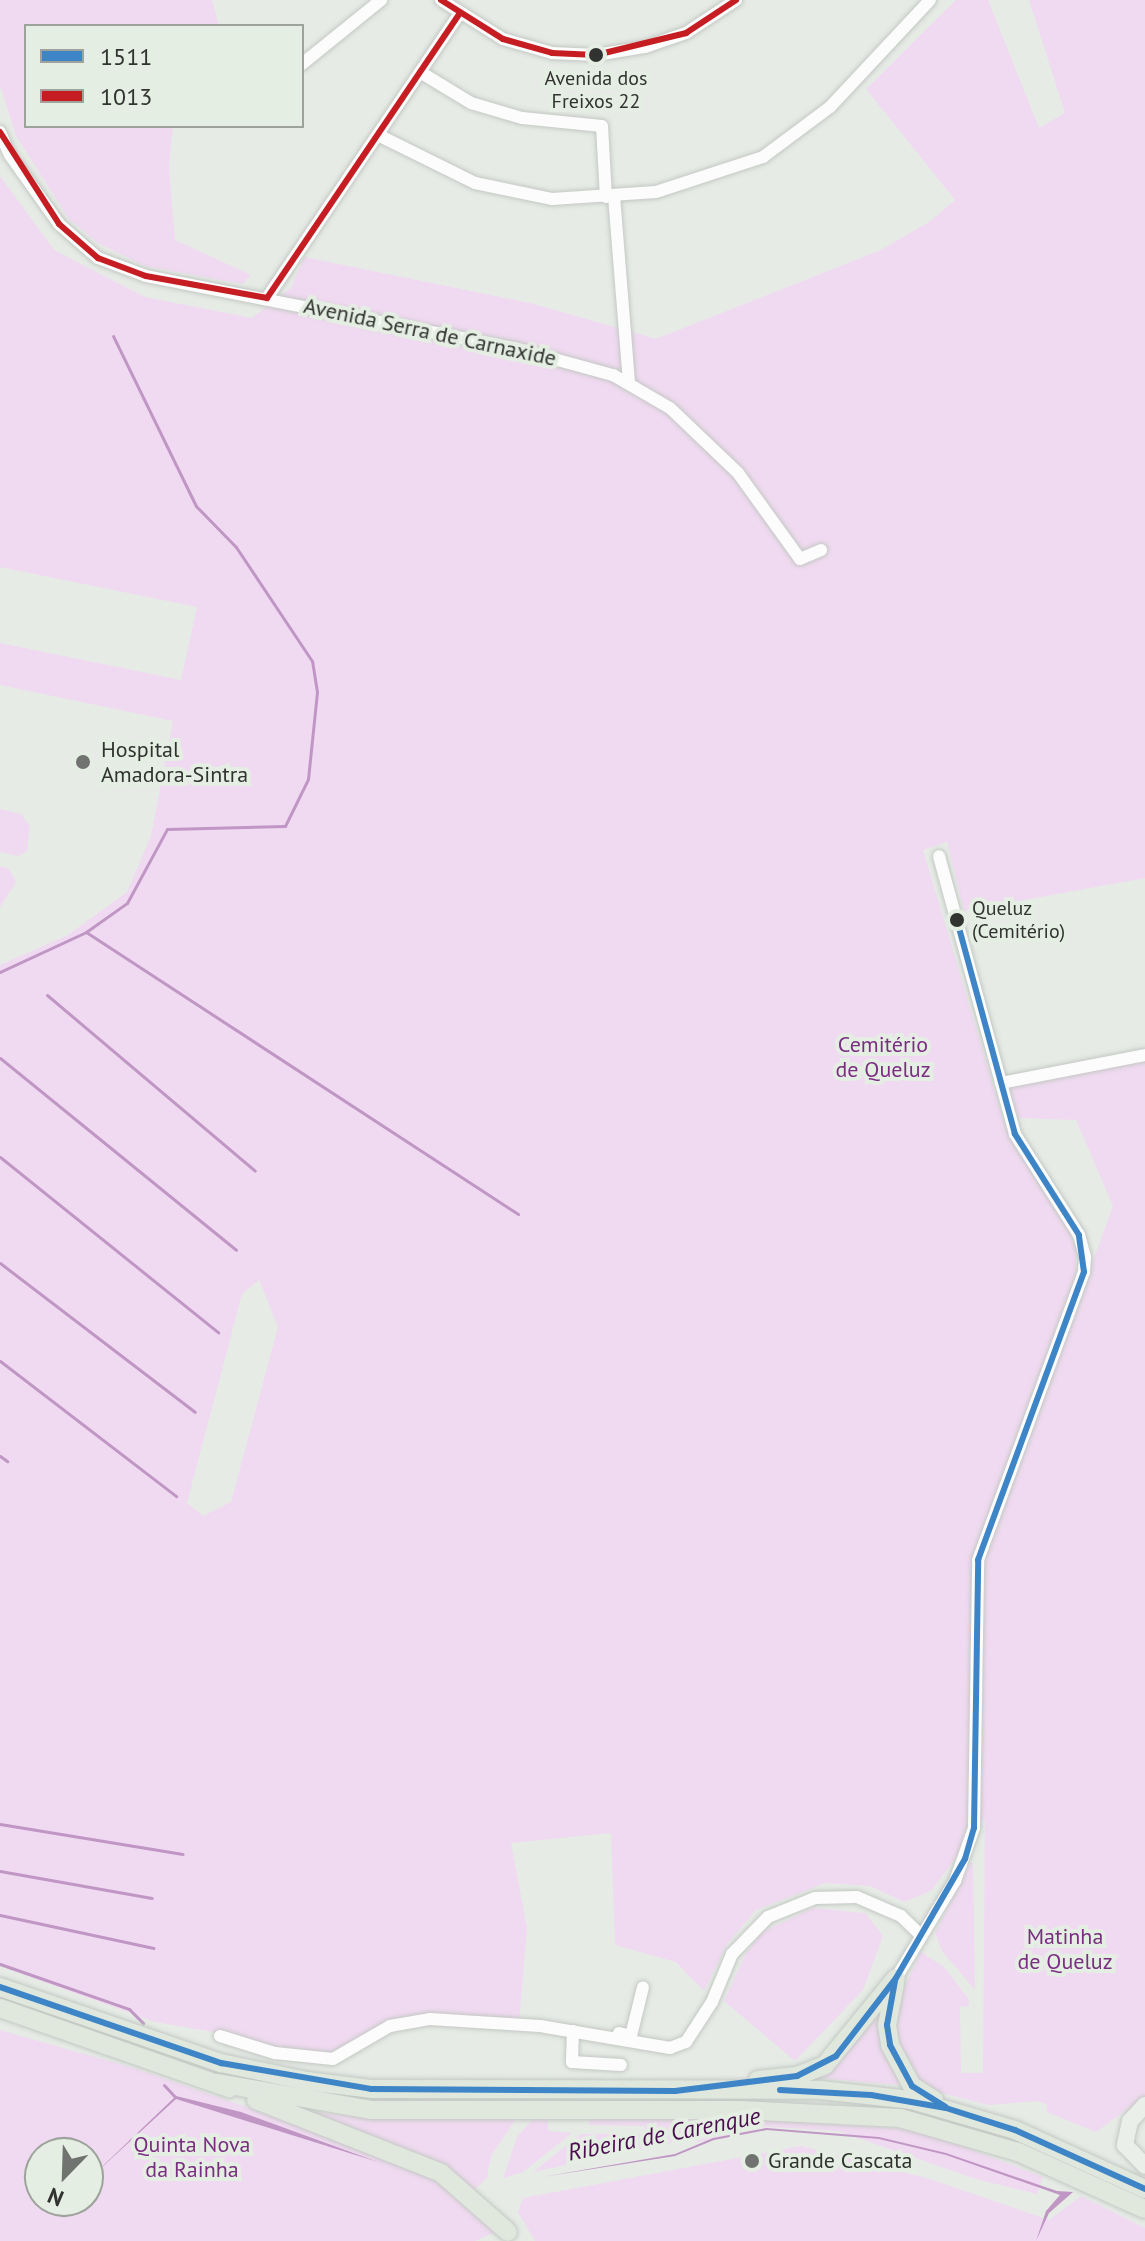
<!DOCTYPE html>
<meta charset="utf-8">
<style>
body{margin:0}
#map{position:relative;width:1145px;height:2241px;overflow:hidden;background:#e6ebe6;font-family:"PT Sans",sans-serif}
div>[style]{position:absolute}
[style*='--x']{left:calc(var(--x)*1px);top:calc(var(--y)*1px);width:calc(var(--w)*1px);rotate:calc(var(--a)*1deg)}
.green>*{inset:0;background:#f0daf1}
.water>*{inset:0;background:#c096c4}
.stream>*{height:3px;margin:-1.5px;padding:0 1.5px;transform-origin:1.5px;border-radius:1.5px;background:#c096c4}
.roads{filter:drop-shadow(0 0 2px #c4c8c4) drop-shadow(0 0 2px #c4c8c4)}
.minor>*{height:12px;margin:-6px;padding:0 6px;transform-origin:6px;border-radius:6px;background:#fbfcfb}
.major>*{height:16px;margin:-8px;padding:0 8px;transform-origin:8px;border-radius:8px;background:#ebefea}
.highway>*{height:18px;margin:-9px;padding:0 9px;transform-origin:9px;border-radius:9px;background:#e0e8de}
.bus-1>*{height:6px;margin:-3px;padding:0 3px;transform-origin:3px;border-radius:3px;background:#3d85c6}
.bus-2>*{height:6px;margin:-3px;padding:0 3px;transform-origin:3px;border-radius:3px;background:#c61d23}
.dots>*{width:22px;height:22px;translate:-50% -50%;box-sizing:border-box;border:4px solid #e5eee3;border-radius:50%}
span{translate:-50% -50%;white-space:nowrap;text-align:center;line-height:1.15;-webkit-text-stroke:8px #e5eee3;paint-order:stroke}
.bus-label{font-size:20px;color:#30332f}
.left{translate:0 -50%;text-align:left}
.street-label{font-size:22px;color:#30332f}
.poi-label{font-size:22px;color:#30332f}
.park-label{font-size:22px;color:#7a2d81}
.water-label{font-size:24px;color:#4a0e4f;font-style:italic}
.legend{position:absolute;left:24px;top:24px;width:280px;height:104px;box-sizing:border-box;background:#e5eee3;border:2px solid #9da39b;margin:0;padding:10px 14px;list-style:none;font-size:24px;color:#30332f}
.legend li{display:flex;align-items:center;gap:16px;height:40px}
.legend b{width:40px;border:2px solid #9da39b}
.north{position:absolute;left:24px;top:2137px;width:80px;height:80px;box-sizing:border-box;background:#e5eee3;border:2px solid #9da39b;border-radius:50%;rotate:203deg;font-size:22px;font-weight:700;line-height:32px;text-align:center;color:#30332f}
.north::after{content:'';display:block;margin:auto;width:28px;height:36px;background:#70736f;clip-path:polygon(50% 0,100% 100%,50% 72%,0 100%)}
</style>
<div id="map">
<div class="green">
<i style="clip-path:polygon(0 0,212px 0,219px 26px,26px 26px,26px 126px,173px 126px,169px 167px,175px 240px,251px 275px,243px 284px,145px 266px,98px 243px,69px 219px,16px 136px,0 85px)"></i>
<i style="clip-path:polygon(evenodd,956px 0,988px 0,1039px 128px,1065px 113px,1029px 0,1145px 0,1145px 878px,964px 911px,947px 842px,923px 850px,1006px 1129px,1065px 1221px,1076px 1250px,1076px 1273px,1085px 1283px,1113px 1206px,1076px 1120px,1019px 1118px,1001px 1083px,1145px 1060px,1145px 2096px,1096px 2132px,1047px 2112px,1046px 2104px,1036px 2101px,989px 2105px,934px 2091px,918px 2082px,897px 2049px,894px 2009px,921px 1952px,944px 1967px,969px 1999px,969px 2006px,960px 2007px,961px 2073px,983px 2073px,985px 1818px,931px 1891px,904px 1902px,870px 1886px,825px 1883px,756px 1910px,727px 1944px,704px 1991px,676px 1962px,615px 1945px,611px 1833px,511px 1843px,527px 1928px,519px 2024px,406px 2020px,313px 2060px,231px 2035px,155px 2022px,0 1966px,0 965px,68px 935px,127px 892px,151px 836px,173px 721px,0 685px,0 643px,181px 680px,197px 607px,0 567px,0 176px,54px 250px,145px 297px,252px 318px,291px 288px,304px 257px,530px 303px,656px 339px,881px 250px,929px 222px,955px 200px,866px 89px,956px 0,259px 1280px,278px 1327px,231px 1502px,203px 1516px,187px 1503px,242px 1294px,259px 1280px)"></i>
<i style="clip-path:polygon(0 809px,21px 814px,30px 826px,27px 851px,18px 856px,0 852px)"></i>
<i style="clip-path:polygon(0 866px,9px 869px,16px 882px,0 907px)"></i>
<i style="clip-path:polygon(970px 1863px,973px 1863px,975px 1990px,942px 1951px,935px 1933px)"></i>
<i style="clip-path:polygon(813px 1908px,865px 1913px,883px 1936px,863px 1990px,795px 2061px,724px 2001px,746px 1953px,762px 1932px)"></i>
<i style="clip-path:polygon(882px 2002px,883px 2042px,900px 2085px,819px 2078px)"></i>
<i style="clip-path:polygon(evenodd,0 2030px,140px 2070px,381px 2154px,443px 2183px,495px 2232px,475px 2241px,0 2241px,0 2030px,40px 2153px,88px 2153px,88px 2201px,40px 2201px,40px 2153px)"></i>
<i style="clip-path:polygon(305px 2111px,339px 2115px,516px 2119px,491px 2156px,487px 2178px,474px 2190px,443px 2167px)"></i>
<i style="clip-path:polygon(548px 2118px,548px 2131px,572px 2133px,523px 2172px,503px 2178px,517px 2137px,533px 2119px)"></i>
<i style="clip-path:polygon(589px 2118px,757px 2119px,919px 2130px,1043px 2177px,1037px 2194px,976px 2179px,838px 2131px,756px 2126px,699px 2142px,689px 2139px,533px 2172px,581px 2134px,644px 2134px,645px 2126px,589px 2125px)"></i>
<i style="clip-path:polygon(801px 2146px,930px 2179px,1049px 2220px,1081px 2196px,1145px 2228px,1145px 2241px,535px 2241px,518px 2212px,523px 2198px)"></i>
</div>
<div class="water">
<i style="clip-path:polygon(176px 2096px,241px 2112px,378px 2162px,176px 2099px,88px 2180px)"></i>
<i style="clip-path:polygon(766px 2128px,879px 2137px,946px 2153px,1057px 2191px,1073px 2192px,1049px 2213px,1036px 2241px,1046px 2211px,1060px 2195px,946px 2155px,879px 2139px,767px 2130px,714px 2140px,675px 2156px,542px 2177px,675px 2154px,713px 2138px)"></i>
</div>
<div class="stream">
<i style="--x:86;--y:932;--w:516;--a:33.14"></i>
<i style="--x:0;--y:972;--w:95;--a:-24.9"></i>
<i style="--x:86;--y:932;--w:50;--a:-35.3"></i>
<i style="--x:127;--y:903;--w:84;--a:-61.6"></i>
<i style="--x:167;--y:829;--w:118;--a:-1.5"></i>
<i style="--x:285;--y:826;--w:52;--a:-63.9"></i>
<i style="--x:308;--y:779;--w:87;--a:-84.1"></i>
<i style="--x:317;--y:692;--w:31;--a:-99"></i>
<i style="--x:312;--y:661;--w:137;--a:-123.7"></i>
<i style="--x:236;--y:547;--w:57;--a:-134.3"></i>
<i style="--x:196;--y:506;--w:189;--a:-116"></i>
<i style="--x:47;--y:995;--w:272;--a:40.2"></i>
<i style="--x:0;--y:1058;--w:304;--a:39.1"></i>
<i style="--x:0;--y:1157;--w:280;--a:38.8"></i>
<i style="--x:0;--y:1263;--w:245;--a:37.4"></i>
<i style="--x:0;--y:1361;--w:222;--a:37.5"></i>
<i style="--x:0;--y:1456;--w:9;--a:36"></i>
<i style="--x:0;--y:1824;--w:185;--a:9.3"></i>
<i style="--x:0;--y:1871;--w:154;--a:10.1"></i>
<i style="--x:0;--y:1915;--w:157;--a:12.1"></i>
<i style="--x:0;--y:1964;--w:137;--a:19.2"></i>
<i style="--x:129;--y:2009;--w:20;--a:45"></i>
<i style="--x:164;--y:2085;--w:16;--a:47"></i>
</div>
<div class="roads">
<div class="minor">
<i style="--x:441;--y:0;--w:73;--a:32.2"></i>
<i style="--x:503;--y:39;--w:51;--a:15.9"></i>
<i style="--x:552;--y:53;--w:44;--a:2.6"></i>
<i style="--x:596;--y:55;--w:50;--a:-9.3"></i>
<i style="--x:645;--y:47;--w:43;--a:-18.9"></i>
<i style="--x:686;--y:33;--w:60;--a:-33.4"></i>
<i style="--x:302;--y:64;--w:102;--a:-39"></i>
<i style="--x:420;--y:72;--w:60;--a:31.3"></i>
<i style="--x:471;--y:103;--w:53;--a:16.4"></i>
<i style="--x:522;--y:118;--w:80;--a:5.7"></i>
<i style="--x:602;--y:126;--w:71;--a:86.8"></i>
<i style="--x:0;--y:132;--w:25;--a:67"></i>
<i style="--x:10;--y:155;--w:85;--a:54.6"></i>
<i style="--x:59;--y:224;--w:52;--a:41.1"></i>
<i style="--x:98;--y:258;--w:51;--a:20.6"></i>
<i style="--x:146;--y:276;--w:375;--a:11.1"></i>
<i style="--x:514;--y:348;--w:103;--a:15.3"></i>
<i style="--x:613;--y:375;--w:66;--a:30.1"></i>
<i style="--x:670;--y:408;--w:94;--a:43.7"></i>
<i style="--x:738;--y:473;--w:106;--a:54.2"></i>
<i style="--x:800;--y:559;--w:23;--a:-23"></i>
<i style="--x:378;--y:135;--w:108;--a:26.3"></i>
<i style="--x:475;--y:183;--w:79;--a:11.7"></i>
<i style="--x:552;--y:199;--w:104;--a:-3.9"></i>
<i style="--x:656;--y:192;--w:113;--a:-18.1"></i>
<i style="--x:763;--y:157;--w:84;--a:-36.7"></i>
<i style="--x:830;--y:107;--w:146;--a:-46.9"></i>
<i style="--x:614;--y:196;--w:188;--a:85.4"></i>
<i style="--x:267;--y:298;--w:343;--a:-55.9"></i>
<i style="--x:1001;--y:1083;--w:147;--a:-11"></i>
<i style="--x:896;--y:1978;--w:114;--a:-58.7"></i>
<i style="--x:955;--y:1881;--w:56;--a:-70.3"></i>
<i style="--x:974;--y:1828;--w:268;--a:-89.1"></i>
<i style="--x:978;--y:1560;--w:307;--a:-69.8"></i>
<i style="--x:1084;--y:1272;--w:15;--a:-86"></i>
<i style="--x:1085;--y:1257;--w:23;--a:-105"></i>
<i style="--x:1079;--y:1235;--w:120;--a:-122.4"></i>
<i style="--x:1015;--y:1134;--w:288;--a:-105.3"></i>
<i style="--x:573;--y:2031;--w:31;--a:92"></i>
<i style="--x:572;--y:2062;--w:49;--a:3.5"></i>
<i style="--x:619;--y:2033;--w:12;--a:14"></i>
<i style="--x:631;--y:2036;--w:50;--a:-76.2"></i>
<i style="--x:220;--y:2036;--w:58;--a:17.2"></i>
<i style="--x:275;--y:2053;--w:58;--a:5.9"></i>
<i style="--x:333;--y:2059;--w:66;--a:-30.1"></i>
<i style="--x:390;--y:2026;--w:41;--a:-9.9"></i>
<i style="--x:430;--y:2019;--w:110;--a:3.6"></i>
<i style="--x:540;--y:2026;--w:132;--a:9.6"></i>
<i style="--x:670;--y:2048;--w:17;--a:-21"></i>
<i style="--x:686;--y:2042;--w:48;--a:-57"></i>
<i style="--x:712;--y:2002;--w:52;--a:-67.4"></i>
<i style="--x:732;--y:1954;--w:52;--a:-45.8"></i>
<i style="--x:768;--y:1917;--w:51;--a:-22"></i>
<i style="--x:815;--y:1898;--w:42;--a:-1.4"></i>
<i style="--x:857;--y:1897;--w:48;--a:23.4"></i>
<i style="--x:901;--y:1916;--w:28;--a:44"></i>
</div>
<div class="major">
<i style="--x:1145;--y:2105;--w:22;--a:133"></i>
<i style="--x:1130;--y:2121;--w:25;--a:102"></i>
<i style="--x:1125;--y:2145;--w:29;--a:46"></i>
</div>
<div class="highway">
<i style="--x:895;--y:1984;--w:42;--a:101"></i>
<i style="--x:887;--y:2025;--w:20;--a:81"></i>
<i style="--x:890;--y:2045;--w:47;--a:61.8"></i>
<i style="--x:912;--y:2086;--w:26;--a:32"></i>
<i style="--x:0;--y:1987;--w:234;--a:19"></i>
<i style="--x:221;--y:2063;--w:88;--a:11.8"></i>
<i style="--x:307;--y:2081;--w:64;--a:7.1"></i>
<i style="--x:371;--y:2089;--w:450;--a:0.1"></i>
<i style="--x:821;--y:2090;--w:92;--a:6.3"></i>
<i style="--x:912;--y:2100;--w:107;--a:16.2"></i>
<i style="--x:1015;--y:2130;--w:143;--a:24.4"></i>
<i style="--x:0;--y:2008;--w:243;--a:19.3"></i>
<i style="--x:758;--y:2080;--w:39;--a:-6"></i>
<i style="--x:797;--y:2076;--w:30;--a:-21"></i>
<i style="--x:825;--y:2065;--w:112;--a:-50.8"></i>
<i style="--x:218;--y:2083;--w:155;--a:10"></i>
<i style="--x:371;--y:2110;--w:369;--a:0"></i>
<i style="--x:740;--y:2110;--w:160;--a:2.9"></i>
<i style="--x:900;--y:2118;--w:123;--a:16.1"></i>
<i style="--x:1018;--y:2152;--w:139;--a:24.2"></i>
<i style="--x:256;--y:2100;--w:199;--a:21.5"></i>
<i style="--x:441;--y:2173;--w:89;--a:41.4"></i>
</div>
</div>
<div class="bus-1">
<i style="--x:895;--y:1981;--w:45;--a:100.3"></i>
<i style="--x:887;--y:2025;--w:20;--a:81"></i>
<i style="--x:890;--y:2045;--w:47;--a:61.8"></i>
<i style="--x:912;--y:2086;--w:39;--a:32"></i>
<i style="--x:0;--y:1987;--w:234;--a:19"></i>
<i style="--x:221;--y:2063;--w:152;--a:9.8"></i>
<i style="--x:371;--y:2089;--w:304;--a:0.4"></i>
<i style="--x:675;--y:2091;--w:123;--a:-7"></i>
<i style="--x:797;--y:2076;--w:44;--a:-27.1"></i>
<i style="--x:836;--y:2056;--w:98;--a:-52.4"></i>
<i style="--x:896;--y:1978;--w:138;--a:-59.9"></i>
<i style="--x:965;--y:1859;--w:32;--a:-74"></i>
<i style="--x:974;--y:1828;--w:268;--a:-89.1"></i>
<i style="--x:978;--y:1560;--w:307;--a:-69.8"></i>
<i style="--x:1084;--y:1272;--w:37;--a:-98"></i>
<i style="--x:1079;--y:1235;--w:120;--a:-122.4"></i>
<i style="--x:1015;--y:1134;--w:222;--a:-105.2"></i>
<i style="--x:780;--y:2090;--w:91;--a:3.1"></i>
<i style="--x:871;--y:2095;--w:76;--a:9.8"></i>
<i style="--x:946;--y:2108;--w:72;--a:17.7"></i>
<i style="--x:1015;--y:2130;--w:143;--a:24.4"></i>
</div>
<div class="bus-2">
<i style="--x:441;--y:0;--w:73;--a:32.2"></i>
<i style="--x:503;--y:39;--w:51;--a:15.9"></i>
<i style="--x:552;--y:53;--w:44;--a:2.6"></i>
<i style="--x:596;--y:55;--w:93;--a:-13.7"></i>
<i style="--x:686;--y:33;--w:60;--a:-33.4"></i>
<i style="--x:0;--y:132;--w:109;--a:57.3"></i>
<i style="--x:59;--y:224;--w:52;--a:41.1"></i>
<i style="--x:98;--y:258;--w:51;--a:20.6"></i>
<i style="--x:146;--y:276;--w:123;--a:10.3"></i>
<i style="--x:267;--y:298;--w:343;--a:-55.9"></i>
</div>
<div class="dots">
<i style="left:596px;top:55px;background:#30332f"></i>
<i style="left:83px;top:762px;background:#70736f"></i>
<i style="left:957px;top:920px;background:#30332f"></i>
<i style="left:752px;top:2161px;background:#70736f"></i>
</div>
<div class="bus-label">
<span style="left:596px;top:90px">Avenida dos<br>Freixos 22</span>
<span class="left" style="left:972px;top:920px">Queluz<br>(Cemitério)</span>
</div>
<div class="street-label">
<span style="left:430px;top:332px;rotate:12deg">Avenida Serra de Carnaxide</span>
</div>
<div class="poi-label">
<span class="left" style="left:101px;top:762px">Hospital<br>Amadora-Sintra</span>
<span class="left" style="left:768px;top:2161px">Grande Cascata</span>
</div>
<div class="park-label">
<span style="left:883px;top:1057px">Cemitério<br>de Queluz</span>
<span style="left:1065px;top:1949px">Matinha<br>de Queluz</span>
<span style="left:192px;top:2157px">Quinta Nova<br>da Rainha</span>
</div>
<div class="water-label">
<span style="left:664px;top:2134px;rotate:-11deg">Ribeira de Carenque</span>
</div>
<ul class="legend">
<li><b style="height:10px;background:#3d85c6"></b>1511</li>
<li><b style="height:10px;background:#c61d23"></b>1013</li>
</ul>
<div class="north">N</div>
</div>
